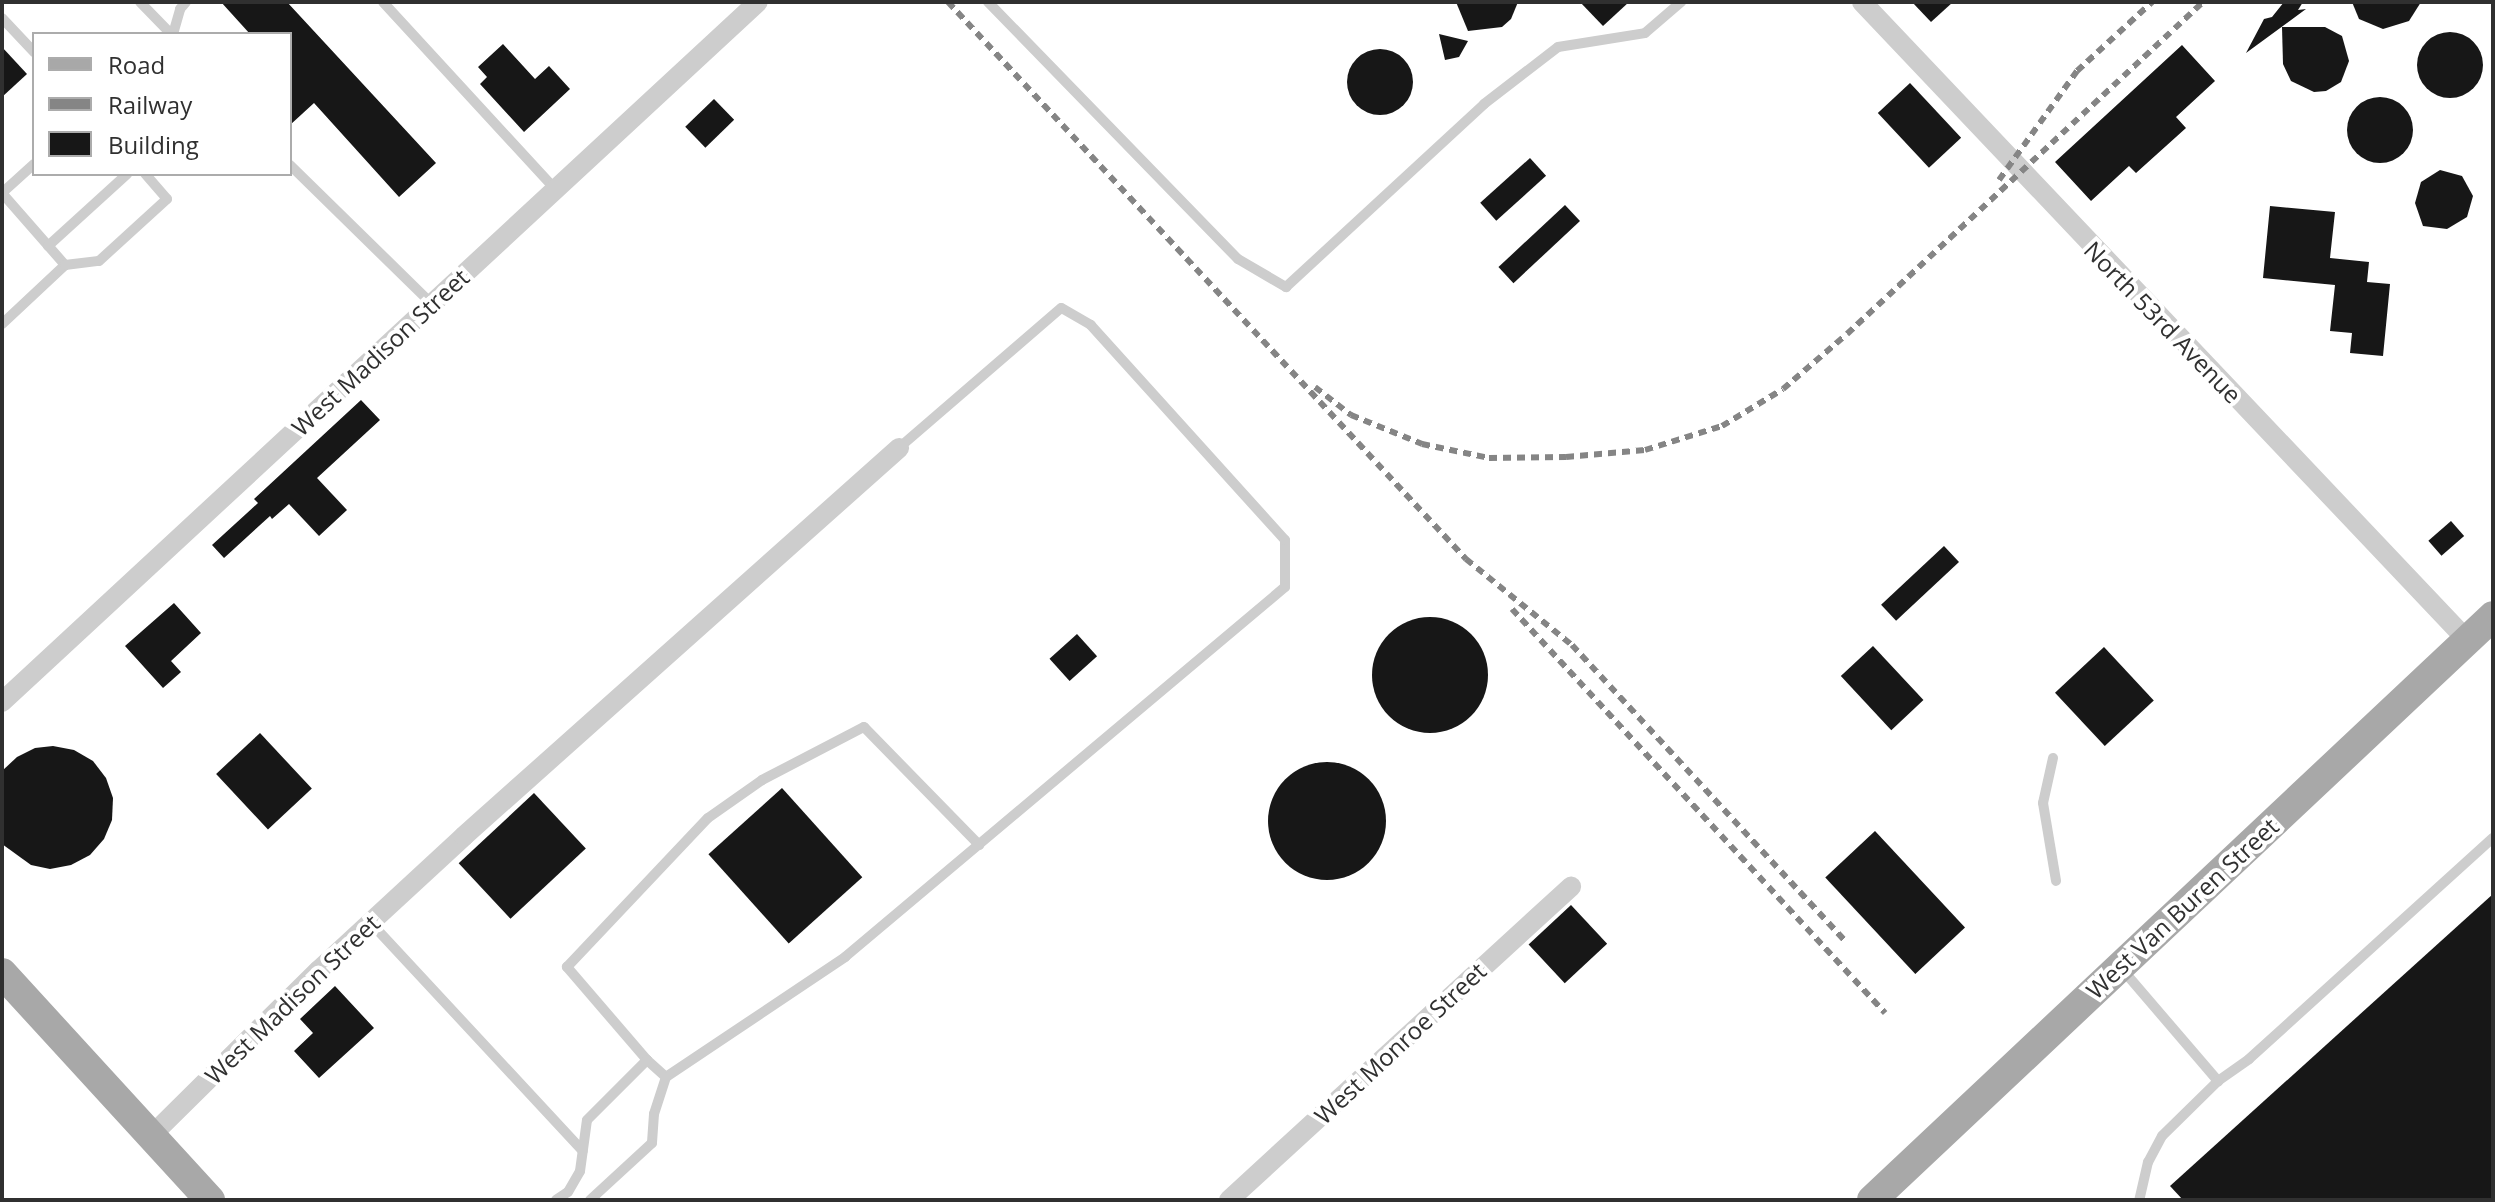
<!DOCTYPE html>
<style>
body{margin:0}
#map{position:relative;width:2495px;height:1202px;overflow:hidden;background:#fff;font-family:"Open Sans",sans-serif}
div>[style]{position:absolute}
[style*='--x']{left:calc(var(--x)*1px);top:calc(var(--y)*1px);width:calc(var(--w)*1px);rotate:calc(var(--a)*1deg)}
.building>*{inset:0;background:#171717;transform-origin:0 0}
.round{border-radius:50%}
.service>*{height:10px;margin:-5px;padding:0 5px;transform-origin:5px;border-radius:5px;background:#cdcdcd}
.minor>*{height:20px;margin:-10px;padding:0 10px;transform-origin:10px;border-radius:10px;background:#cdcdcd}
.primary>*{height:30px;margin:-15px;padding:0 15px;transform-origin:15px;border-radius:15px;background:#a8a8a8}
.rail>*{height:6px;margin-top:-3px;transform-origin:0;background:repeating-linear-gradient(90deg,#858585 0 8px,transparent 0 14px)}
span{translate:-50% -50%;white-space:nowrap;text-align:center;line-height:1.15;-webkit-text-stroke:8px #fff;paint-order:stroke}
.street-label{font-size:24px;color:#303030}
.frame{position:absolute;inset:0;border:4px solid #303030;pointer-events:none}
.legend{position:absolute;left:32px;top:32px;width:260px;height:144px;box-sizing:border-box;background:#fff;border:2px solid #acacac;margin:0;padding:10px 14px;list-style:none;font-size:24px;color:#303030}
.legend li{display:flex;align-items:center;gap:16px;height:40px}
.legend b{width:40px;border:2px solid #acacac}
</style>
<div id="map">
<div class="building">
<i style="clip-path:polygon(221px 2px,287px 2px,436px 163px,399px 197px,314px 103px,290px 125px,290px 34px,250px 34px)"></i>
<i style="clip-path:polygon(1456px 2px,1518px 2px,1511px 19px,1502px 27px,1468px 31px)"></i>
<i style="clip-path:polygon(1580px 2px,1629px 2px,1603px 26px)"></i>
<i style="clip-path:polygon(1912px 2px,1953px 2px,1931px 22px)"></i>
<i style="clip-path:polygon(2284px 2px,2303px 2px,2298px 10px,2306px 9px,2246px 53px,2264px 19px,2272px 17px)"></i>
<i style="clip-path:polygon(2352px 2px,2421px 2px,2409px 21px,2383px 29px,2359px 19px)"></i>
<i style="clip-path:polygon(2282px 27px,2325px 27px,2342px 36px,2349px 61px,2341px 82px,2326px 91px,2314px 92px,2291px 81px,2283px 64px)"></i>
<i class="round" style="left:2417px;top:32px;width:66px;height:66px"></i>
<i style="clip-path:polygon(1439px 34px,1468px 41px,1459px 57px,1445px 60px)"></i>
<i style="clip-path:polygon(503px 44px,535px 79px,549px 66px,570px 89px,524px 132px,480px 84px,487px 77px,478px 67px)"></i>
<i style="clip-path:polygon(2182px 45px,2215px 81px,2176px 117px,2186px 128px,2136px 173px,2129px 166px,2091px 201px,2055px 162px)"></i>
<i style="clip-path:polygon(2px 47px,27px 74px,2px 97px)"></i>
<i class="round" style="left:1347px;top:49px;width:66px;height:66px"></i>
<i style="left:1910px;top:83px;width:75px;height:44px;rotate:47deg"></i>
<i class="round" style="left:2347px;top:97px;width:66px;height:66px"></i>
<i style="left:714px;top:99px;width:29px;height:40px;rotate:46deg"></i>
<i style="left:1530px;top:158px;width:24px;height:67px;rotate:48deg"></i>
<i style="clip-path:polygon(2440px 170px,2462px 176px,2473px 196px,2467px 217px,2447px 229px,2423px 226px,2415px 203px,2421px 182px)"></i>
<i style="left:1565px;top:205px;width:22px;height:91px;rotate:47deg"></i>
<i style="clip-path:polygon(2270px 206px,2335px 212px,2330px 258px,2369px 262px,2367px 282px,2390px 284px,2383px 356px,2350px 353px,2352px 333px,2330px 331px,2335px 285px,2263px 278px)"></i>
<i style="clip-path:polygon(361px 400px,380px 420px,317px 478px,347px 510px,319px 536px,289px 504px,272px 519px,270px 516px,224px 558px,212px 545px,258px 503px,254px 499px)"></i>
<i style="left:2451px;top:521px;width:20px;height:30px;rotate:49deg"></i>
<i style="left:1944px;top:546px;width:22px;height:86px;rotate:47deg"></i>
<i style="clip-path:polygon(174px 603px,201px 633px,171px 661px,181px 672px,163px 688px,125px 646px)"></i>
<i class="round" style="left:1372px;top:617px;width:116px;height:116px"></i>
<i style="left:1077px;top:634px;width:30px;height:37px;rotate:48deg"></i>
<i style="left:1873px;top:646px;width:74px;height:44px;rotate:47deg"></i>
<i style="left:2104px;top:647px;width:73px;height:67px;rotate:47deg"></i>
<i style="left:260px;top:733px;width:76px;height:60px;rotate:47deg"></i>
<i style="clip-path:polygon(53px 746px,74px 750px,93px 761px,106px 778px,113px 798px,112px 820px,104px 839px,90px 855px,71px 865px,50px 869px,31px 865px,2px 844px,2px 771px,17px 757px,35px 748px)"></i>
<i class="round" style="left:1268px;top:762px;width:118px;height:118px"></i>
<i style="left:782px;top:788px;width:120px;height:99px;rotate:48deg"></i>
<i style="left:534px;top:793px;width:76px;height:103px;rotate:47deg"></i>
<i style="left:1875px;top:831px;width:132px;height:68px;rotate:47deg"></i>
<i style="clip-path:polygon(2493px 894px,2493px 1200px,2183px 1200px,2170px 1186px)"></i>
<i style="left:1571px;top:905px;width:53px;height:58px;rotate:47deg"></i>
<i style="clip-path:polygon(335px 986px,374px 1028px,319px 1078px,294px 1051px,313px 1033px,300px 1019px)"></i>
</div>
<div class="service">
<i style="--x:140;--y:2;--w:45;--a:45.9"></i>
<i style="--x:383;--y:2;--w:255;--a:47.4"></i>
<i style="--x:988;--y:2;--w:359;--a:45.8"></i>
<i style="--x:1238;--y:259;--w:56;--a:30.3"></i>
<i style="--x:1286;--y:287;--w:270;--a:-42.7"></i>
<i style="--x:1484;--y:104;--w:93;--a:-37.6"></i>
<i style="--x:1558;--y:47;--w:88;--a:-9.1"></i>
<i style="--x:1645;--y:33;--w:48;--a:-40.7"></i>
<i style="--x:2;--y:18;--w:47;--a:46.7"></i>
<i style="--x:173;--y:34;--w:26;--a:-74"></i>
<i style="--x:180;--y:9;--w:9;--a:-49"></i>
<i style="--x:34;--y:164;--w:43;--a:137.8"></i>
<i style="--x:2;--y:193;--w:96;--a:48.8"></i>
<i style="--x:290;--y:165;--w:199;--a:44.4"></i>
<i style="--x:48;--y:246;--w:107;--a:-42.3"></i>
<i style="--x:2;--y:324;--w:86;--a:-43.1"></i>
<i style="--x:65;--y:265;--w:34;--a:-7"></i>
<i style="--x:99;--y:261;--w:92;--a:-42.4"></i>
<i style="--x:167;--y:199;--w:33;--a:-131"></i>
<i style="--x:2053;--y:758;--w:46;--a:102.5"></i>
<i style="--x:2043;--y:803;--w:79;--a:80.5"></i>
<i style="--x:371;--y:923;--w:311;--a:47.1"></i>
<i style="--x:2122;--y:969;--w:148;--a:49.4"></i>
<i style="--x:2218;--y:1081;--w:78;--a:135.5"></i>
<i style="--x:2162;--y:1136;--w:30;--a:118"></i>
<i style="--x:2148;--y:1162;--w:39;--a:103"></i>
<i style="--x:647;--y:1060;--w:123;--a:-130.7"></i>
<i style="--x:567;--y:967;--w:205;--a:-46.6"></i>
<i style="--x:708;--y:818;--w:66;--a:-35.1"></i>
<i style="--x:762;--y:780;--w:115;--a:-27.5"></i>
<i style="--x:864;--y:727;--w:165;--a:45.7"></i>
<i style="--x:666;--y:1077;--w:216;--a:-33.8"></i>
<i style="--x:845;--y:957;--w:575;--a:-40.06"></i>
<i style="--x:1285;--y:587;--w:47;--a:-90"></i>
<i style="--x:1285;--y:540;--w:290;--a:-132.1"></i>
<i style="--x:1091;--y:325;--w:34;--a:-150"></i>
<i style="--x:1061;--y:308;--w:214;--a:139.2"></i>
<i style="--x:2218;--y:1081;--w:38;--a:-35"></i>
<i style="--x:2249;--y:1059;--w:329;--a:-42.2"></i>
<i style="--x:556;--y:1200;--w:14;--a:-34"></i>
<i style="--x:568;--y:1192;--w:24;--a:-60"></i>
<i style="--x:580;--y:1171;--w:51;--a:-82.2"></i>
<i style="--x:587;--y:1120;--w:85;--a:-45"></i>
<i style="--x:647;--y:1060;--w:25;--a:42"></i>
<i style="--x:666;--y:1077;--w:39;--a:108"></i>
<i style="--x:654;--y:1114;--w:29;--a:94"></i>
<i style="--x:652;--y:1143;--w:84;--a:137.4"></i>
</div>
<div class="minor">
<i style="--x:1862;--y:2;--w:879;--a:46.52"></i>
<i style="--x:2;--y:702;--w:1030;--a:-42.8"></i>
<i style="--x:151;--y:1136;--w:236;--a:-44.7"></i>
<i style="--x:319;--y:970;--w:197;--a:-42.7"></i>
<i style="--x:464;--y:836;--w:583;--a:-41.73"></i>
<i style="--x:1229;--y:1200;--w:464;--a:-42.5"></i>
</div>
<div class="primary">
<i style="--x:2;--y:973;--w:308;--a:47.5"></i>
<i style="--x:1872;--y:1200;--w:852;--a:-43.24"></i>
</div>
<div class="rail">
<i style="--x:948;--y:2;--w:761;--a:47.08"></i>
<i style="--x:1466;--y:559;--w:136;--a:39.1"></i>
<i style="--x:1572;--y:645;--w:404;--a:47.3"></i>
<i style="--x:1999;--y:180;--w:134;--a:-54.4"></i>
<i style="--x:2077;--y:71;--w:102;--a:-42.6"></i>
<i style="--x:1315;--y:387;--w:46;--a:37.9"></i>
<i style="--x:1351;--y:415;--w:77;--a:22.2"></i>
<i style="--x:1422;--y:444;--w:68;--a:11.8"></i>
<i style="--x:1489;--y:458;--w:77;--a:-0.7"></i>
<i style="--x:1566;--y:457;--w:79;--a:-5.1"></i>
<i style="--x:1645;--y:450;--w:81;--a:-17.3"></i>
<i style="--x:1722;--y:426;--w:71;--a:-31.2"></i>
<i style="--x:1783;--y:389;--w:84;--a:-40.7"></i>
<i style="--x:1847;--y:334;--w:487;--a:-43"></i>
<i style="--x:1512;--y:609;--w:550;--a:47.28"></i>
</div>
<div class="street-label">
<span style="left:2163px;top:322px;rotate:46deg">North 53rd Avenue</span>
<span style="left:380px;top:352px;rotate:-43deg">West Madison Street</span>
<span style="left:2182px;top:908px;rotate:-43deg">West Van Buren Street</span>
<span style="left:292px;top:999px;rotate:-44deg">West Madison Street</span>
<span style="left:1400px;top:1043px;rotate:-43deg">West Monroe Street</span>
</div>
<div class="frame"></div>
<ul class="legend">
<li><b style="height:10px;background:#a8a8a8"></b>Road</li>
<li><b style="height:10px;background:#858585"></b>Railway</li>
<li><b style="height:22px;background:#171717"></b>Building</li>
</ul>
</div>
